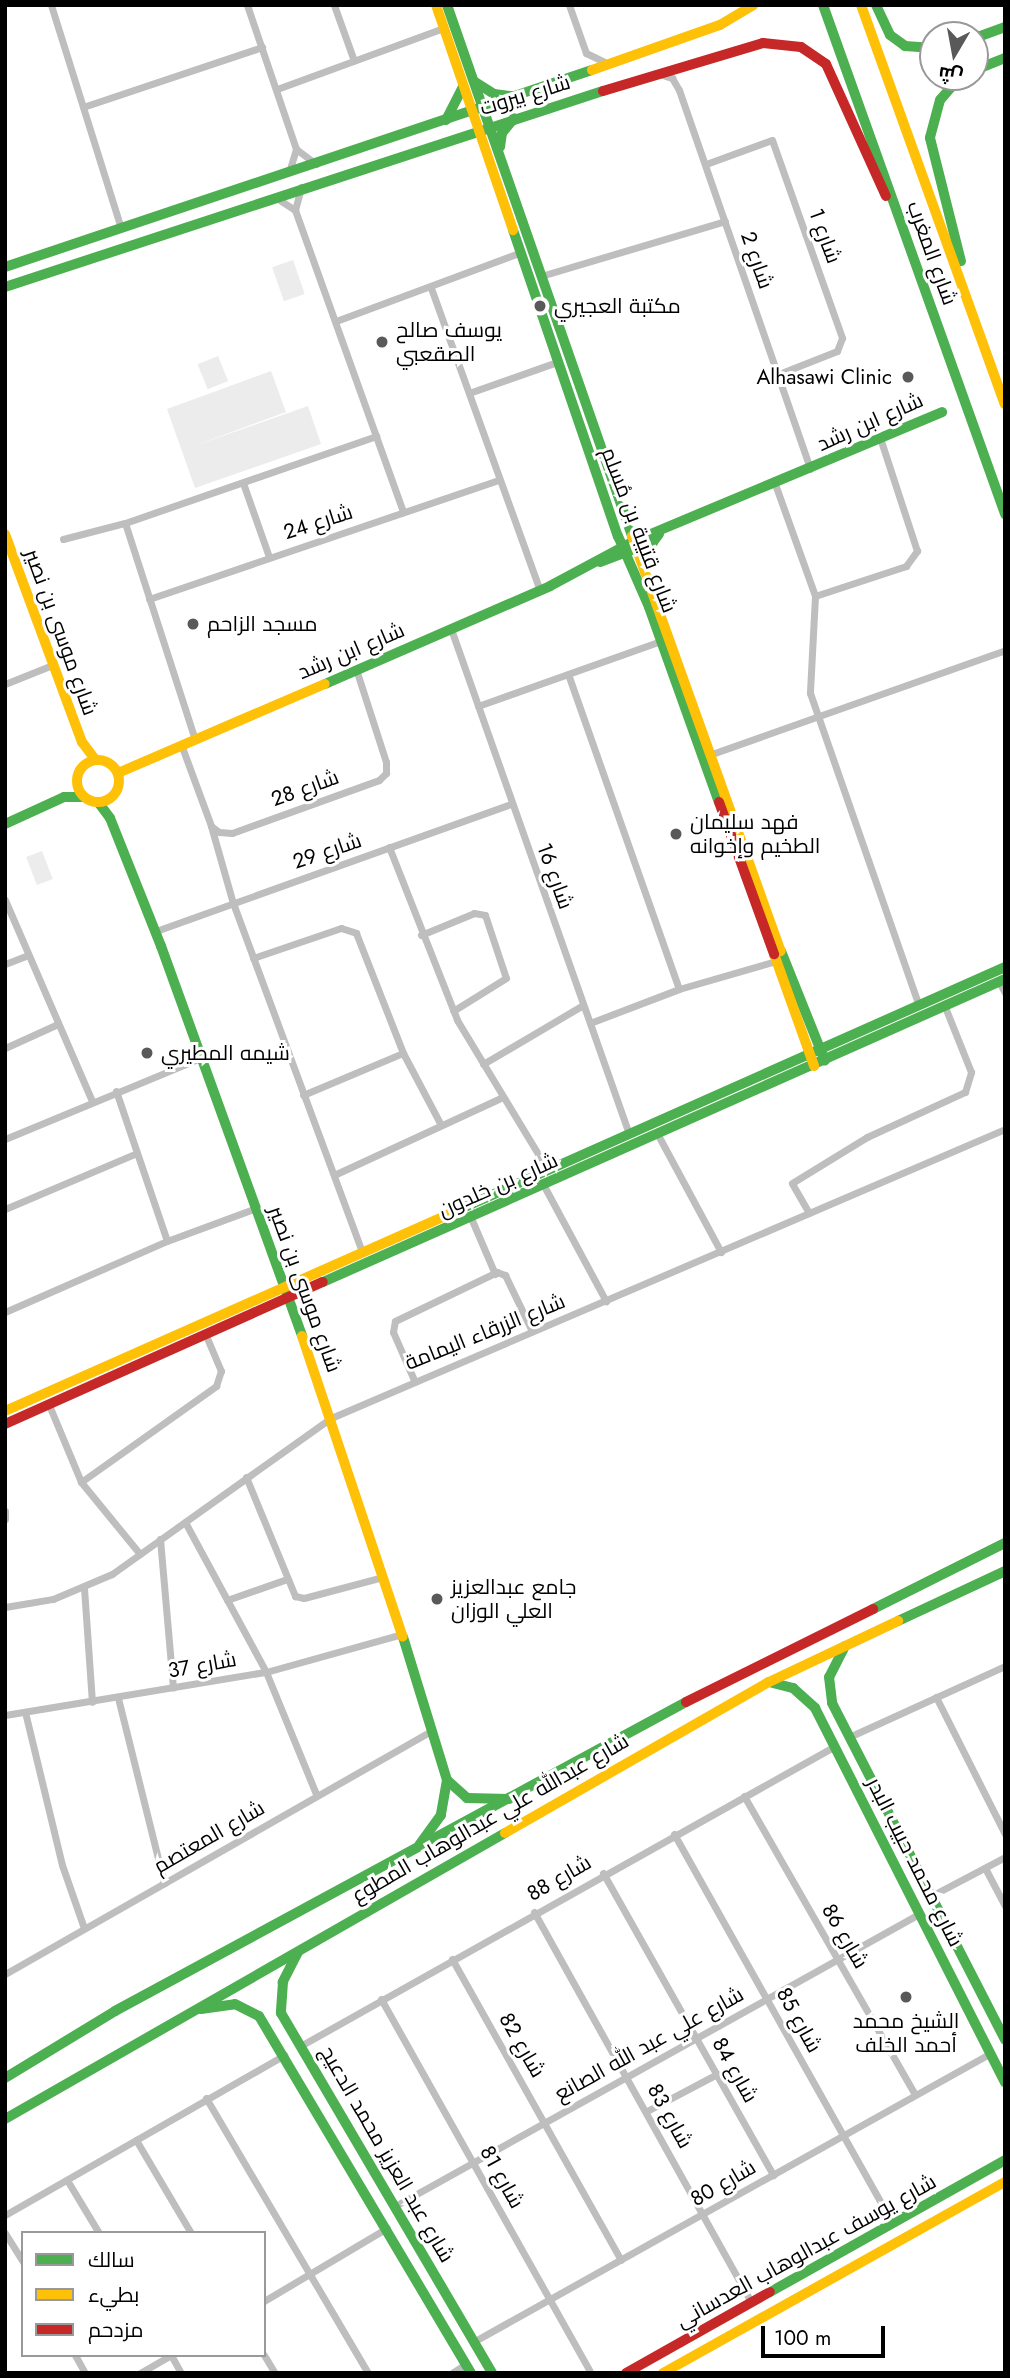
<!DOCTYPE html>
<meta charset="utf-8">
<style>
body{margin:0}
#map{position:relative;width:1010px;height:2378px;overflow:hidden;background:#fff;font-family:Jost,Cairo,sans-serif}
div>[style]{position:absolute}
[style*='--x']{left:calc(var(--x)*1px);top:calc(var(--y)*1px);width:calc(var(--w)*1px);rotate:calc(var(--a)*1deg)}
.green>*{inset:0;background:#ececec;transform-origin:0 0}
.street>*{height:7px;margin:-3.5px;padding:0 3.5px;transform-origin:3.5px;border-radius:3.5px;background:#bebebe}
.fast>*{height:10px;margin:-5px;padding:0 5px;transform-origin:5px;border-radius:5px;background:#4caf50}
.slow>*{height:10px;margin:-5px;padding:0 5px;transform-origin:5px;border-radius:5px;background:#ffc107}
.slow>.ring{margin:-5px;padding:0;box-sizing:content-box;background:none;border:10px solid #ffc107;border-radius:50%}
.jam>*{height:10px;margin:-5px;padding:0 5px;transform-origin:5px;border-radius:5px;background:#c62828}
.dots>*{width:19px;height:19px;translate:-50% -50%;box-sizing:border-box;border:4px solid #fff;border-radius:50%}
span{translate:-50% -50%;white-space:nowrap;text-align:center;line-height:1.15;-webkit-text-stroke:6px #fff;paint-order:stroke}
.street-label{font-size:21px;color:#000}
.poi-label{font-size:21px;color:#000}
.left{translate:0 -50%;text-align:left}
.right{translate:-100% -50%;text-align:right}
.frame{position:absolute;inset:0;border:7px solid #000;pointer-events:none}
.legend{position:absolute;left:21px;top:2231px;width:245px;height:126px;box-sizing:border-box;background:#fff;border:2px solid #999;margin:0;padding:9px 12px;list-style:none;font-size:21px;color:#000}
.legend li{display:flex;align-items:center;gap:14px;height:35px}
.legend b{width:35px;border:2px solid #999}
.north{position:absolute;left:919px;top:21px;width:70px;height:70px;box-sizing:border-box;background:#fff;border:2px solid #999;border-radius:50%;rotate:190deg;font-size:19px;font-weight:700;line-height:28px;text-align:center;color:#000}
.north::after{content:'';display:block;margin:auto;width:24px;height:32px;background:#595959;clip-path:polygon(50% 0,100% 100%,50% 72%,0 100%)}
.scale{position:absolute;left:761px;top:2326px;width:124px;height:32px;box-sizing:border-box;border:4px solid #000;border-top:0;padding-left:9px;font-size:21px;line-height:24px;white-space:nowrap;color:#000;-webkit-text-stroke:5px #fff;paint-order:stroke}
</style>
<div id="map">
<div class="green">
<i style="left:293px;top:260px;width:36px;height:22px;rotate:71deg"></i>
<i style="left:218px;top:356px;width:27px;height:22px;rotate:68deg"></i>
<i style="clip-path:polygon(271px 371px,286px 412px,191px 447px,308px 406px,321px 444px,195px 488px,167px 409px)"></i>
<i style="left:42px;top:851px;width:30px;height:17px;rotate:69deg"></i>
</div>
<div class="street">
<i style="--x:51;--y:5;--w:234;--a:72.6"></i>
<i style="--x:247;--y:5;--w:152;--a:71.2"></i>
<i style="--x:296;--y:149;--w:25;--a:37"></i>
<i style="--x:334;--y:5;--w:59;--a:70.3"></i>
<i style="--x:569;--y:5;--w:51;--a:70.5"></i>
<i style="--x:586;--y:53;--w:25;--a:26"></i>
<i style="--x:659;--y:74;--w:14;--a:17"></i>
<i style="--x:672;--y:78;--w:14;--a:60"></i>
<i style="--x:679;--y:90;--w:401;--a:70.9"></i>
<i style="--x:277;--y:89;--w:178;--a:-20.1"></i>
<i style="--x:83;--y:107;--w:189;--a:-18.5"></i>
<i style="--x:706;--y:164;--w:70;--a:-20"></i>
<i style="--x:772;--y:140;--w:210;--a:70.5"></i>
<i style="--x:842;--y:338;--w:14;--a:111"></i>
<i style="--x:837;--y:351;--w:62;--a:158.4"></i>
<i style="--x:289;--y:172;--w:24;--a:-73"></i>
<i style="--x:275;--y:197;--w:24;--a:33"></i>
<i style="--x:295;--y:210;--w:321;--a:70.3"></i>
<i style="--x:295;--y:210;--w:24;--a:-75"></i>
<i style="--x:541;--y:276;--w:192;--a:-16.6"></i>
<i style="--x:431;--y:288;--w:321;--a:70.2"></i>
<i style="--x:336;--y:321;--w:195;--a:-20.4"></i>
<i style="--x:469;--y:393;--w:93;--a:-19.4"></i>
<i style="--x:243;--y:483;--w:78;--a:70.6"></i>
<i style="--x:775;--y:484;--w:119;--a:70.3"></i>
<i style="--x:815;--y:596;--w:97;--a:93"></i>
<i style="--x:810;--y:693;--w:331;--a:70.8"></i>
<i style="--x:125;--y:523;--w:228;--a:72.1"></i>
<i style="--x:63;--y:539;--w:64;--a:-14.5"></i>
<i style="--x:125;--y:523;--w:266;--a:-19.1"></i>
<i style="--x:815;--y:596;--w:96;--a:-18.2"></i>
<i style="--x:906;--y:566;--w:19;--a:-54"></i>
<i style="--x:917;--y:551;--w:119;--a:-108.1"></i>
<i style="--x:149;--y:599;--w:370;--a:-18.8"></i>
<i style="--x:451;--y:629;--w:535;--a:70.58"></i>
<i style="--x:568;--y:674;--w:334;--a:70.6"></i>
<i style="--x:5;--y:684;--w:51;--a:-22"></i>
<i style="--x:478;--y:706;--w:194;--a:-19.6"></i>
<i style="--x:182;--y:747;--w:84;--a:69.8"></i>
<i style="--x:211;--y:826;--w:10;--a:37"></i>
<i style="--x:219;--y:832;--w:13;--a:4"></i>
<i style="--x:232;--y:833;--w:156;--a:-19.8"></i>
<i style="--x:379;--y:780;--w:10;--a:-45"></i>
<i style="--x:386;--y:773;--w:11;--a:-90"></i>
<i style="--x:386;--y:762;--w:98;--a:-107.9"></i>
<i style="--x:709;--y:755;--w:314;--a:-19.5"></i>
<i style="--x:211;--y:826;--w:80;--a:74.1"></i>
<i style="--x:233;--y:903;--w:372;--a:69.7"></i>
<i style="--x:389;--y:847;--w:186;--a:68.5"></i>
<i style="--x:457;--y:1020;--w:175;--a:58.8"></i>
<i style="--x:5;--y:900;--w:219;--a:66.6"></i>
<i style="--x:156;--y:931;--w:377;--a:-19.7"></i>
<i style="--x:421;--y:935;--w:57;--a:-22.5"></i>
<i style="--x:474;--y:913;--w:11;--a:10"></i>
<i style="--x:485;--y:915;--w:66;--a:71.6"></i>
<i style="--x:506;--y:978;--w:62;--a:148.1"></i>
<i style="--x:253;--y:958;--w:93;--a:-18.8"></i>
<i style="--x:341;--y:928;--w:16;--a:18"></i>
<i style="--x:356;--y:933;--w:129;--a:68.6"></i>
<i style="--x:403;--y:1053;--w:81;--a:62.2"></i>
<i style="--x:5;--y:964;--w:25;--a:-21"></i>
<i style="--x:999;--y:982;--w:13;--a:61"></i>
<i style="--x:590;--y:1023;--w:95;--a:-20.9"></i>
<i style="--x:679;--y:989;--w:101;--a:-16.1"></i>
<i style="--x:5;--y:1048;--w:58;--a:-24.4"></i>
<i style="--x:483;--y:1064;--w:116;--a:-30.5"></i>
<i style="--x:116;--y:1091;--w:158;--a:71.2"></i>
<i style="--x:303;--y:1095;--w:108;--a:-22.8"></i>
<i style="--x:658;--y:1135;--w:133;--a:61.7"></i>
<i style="--x:5;--y:1139;--w:212;--a:-22.5"></i>
<i style="--x:334;--y:1175;--w:186;--a:-24.8"></i>
<i style="--x:544;--y:1186;--w:131;--a:61.7"></i>
<i style="--x:5;--y:1209;--w:143;--a:-23"></i>
<i style="--x:809;--y:1213;--w:34;--a:-120"></i>
<i style="--x:792;--y:1183;--w:88;--a:-31.5"></i>
<i style="--x:867;--y:1137;--w:108;--a:-24.7"></i>
<i style="--x:965;--y:1092;--w:21;--a:-73"></i>
<i style="--x:971;--y:1072;--w:70;--a:-111.8"></i>
<i style="--x:471;--y:1218;--w:61;--a:66.8"></i>
<i style="--x:5;--y:1312;--w:177;--a:-23.7"></i>
<i style="--x:167;--y:1241;--w:95;--a:-20.3"></i>
<i style="--x:414;--y:1380;--w:52;--a:-113.6"></i>
<i style="--x:393;--y:1332;--w:11;--a:-80"></i>
<i style="--x:395;--y:1321;--w:113;--a:-25.7"></i>
<i style="--x:497;--y:1272;--w:9;--a:21"></i>
<i style="--x:505;--y:1275;--w:62;--a:64.3"></i>
<i style="--x:49;--y:1405;--w:83;--a:67.4"></i>
<i style="--x:81;--y:1482;--w:93;--a:50.7"></i>
<i style="--x:246;--y:1477;--w:129;--a:67.6"></i>
<i style="--x:295;--y:1596;--w:9;--a:13"></i>
<i style="--x:304;--y:1598;--w:82;--a:-14.9"></i>
<i style="--x:81;--y:1482;--w:166;--a:-35.4"></i>
<i style="--x:216;--y:1386;--w:16;--a:-72"></i>
<i style="--x:221;--y:1371;--w:39;--a:-113"></i>
<i style="--x:5;--y:1511;--w:8;--a:90"></i>
<i style="--x:185;--y:1522;--w:170;--a:61.6"></i>
<i style="--x:266;--y:1672;--w:132;--a:67.7"></i>
<i style="--x:160;--y:1539;--w:149;--a:85"></i>
<i style="--x:84;--y:1588;--w:114;--a:86"></i>
<i style="--x:227;--y:1600;--w:64;--a:-19.3"></i>
<i style="--x:5;--y:1607;--w:49;--a:-9.5"></i>
<i style="--x:53;--y:1599;--w:64;--a:-23"></i>
<i style="--x:112;--y:1574;--w:269;--a:-35.5"></i>
<i style="--x:331;--y:1418;--w:733;--a:-23.21"></i>
<i style="--x:936;--y:1697;--w:153;--a:63.3"></i>
<i style="--x:118;--y:1698;--w:191;--a:76"></i>
<i style="--x:25;--y:1712;--w:157;--a:76.4"></i>
<i style="--x:62;--y:1865;--w:67;--a:70.8"></i>
<i style="--x:5;--y:1715;--w:265;--a:-9.4"></i>
<i style="--x:266;--y:1672;--w:141;--a:-15.6"></i>
<i style="--x:849;--y:1737;--w:171;--a:-24.5"></i>
<i style="--x:744;--y:1796;--w:344;--a:60.2"></i>
<i style="--x:674;--y:1834;--w:447;--a:60.7"></i>
<i style="--x:985;--y:1868;--w:43;--a:62.2"></i>
<i style="--x:603;--y:1873;--w:347;--a:60.6"></i>
<i style="--x:931;--y:1896;--w:84;--a:-27.8"></i>
<i style="--x:534;--y:1912;--w:446;--a:60.9"></i>
<i style="--x:452;--y:1959;--w:345;--a:60.7"></i>
<i style="--x:5;--y:1974;--w:489;--a:-29.7"></i>
<i style="--x:381;--y:1999;--w:429;--a:60.7"></i>
<i style="--x:302;--y:2045;--w:611;--a:-29.29"></i>
<i style="--x:206;--y:2098;--w:319;--a:59.5"></i>
<i style="--x:647;--y:2111;--w:79;--a:-27.9"></i>
<i style="--x:136;--y:2140;--w:108;--a:59.4"></i>
<i style="--x:67;--y:2180;--w:62;--a:58.9"></i>
<i style="--x:395;--y:2206;--w:600;--a:-29.13"></i>
<i style="--x:5;--y:2215;--w:322;--a:-29.8"></i>
<i style="--x:5;--y:2233;--w:34;--a:58"></i>
<i style="--x:264;--y:2301;--w:143;--a:-30.7"></i>
<i style="--x:473;--y:2342;--w:591;--a:-29.17"></i>
<i style="--x:75;--y:2355;--w:21;--a:61"></i>
<i style="--x:171;--y:2355;--w:21;--a:61"></i>
<i style="--x:264;--y:2355;--w:21;--a:59"></i>
<i style="--x:140;--y:2373;--w:36;--a:-30"></i>
<i style="--x:452;--y:2373;--w:17;--a:-33"></i>
</div>
<div class="fast">
<i style="--x:447;--y:5;--w:562;--a:70.79"></i>
<i style="--x:823;--y:5;--w:541;--a:70.32"></i>
<i style="--x:876;--y:5;--w:33;--a:65"></i>
<i style="--x:890;--y:35;--w:19;--a:36"></i>
<i style="--x:905;--y:46;--w:28;--a:4"></i>
<i style="--x:975;--y:38;--w:32;--a:-20"></i>
<i style="--x:975;--y:70;--w:32;--a:-22"></i>
<i style="--x:937;--y:77;--w:18;--a:0"></i>
<i style="--x:960;--y:77;--w:30;--a:131"></i>
<i style="--x:940;--y:100;--w:39;--a:105"></i>
<i style="--x:930;--y:138;--w:127;--a:75.9"></i>
<i style="--x:475;--y:82;--w:22;--a:32"></i>
<i style="--x:494;--y:94;--w:17;--a:7"></i>
<i style="--x:446;--y:120;--w:36;--a:-63"></i>
<i style="--x:500;--y:147;--w:14;--a:-82"></i>
<i style="--x:502;--y:133;--w:19;--a:-51"></i>
<i style="--x:513;--y:230;--w:324;--a:71.1"></i>
<i style="--x:618;--y:536;--w:77;--a:66.4"></i>
<i style="--x:649;--y:607;--w:207;--a:70.3"></i>
<i style="--x:5;--y:267;--w:619;--a:-18.55"></i>
<i style="--x:5;--y:287;--w:629;--a:-18.15"></i>
<i style="--x:600;--y:562;--w:57;--a:-20.7"></i>
<i style="--x:653;--y:542;--w:10;--a:-53"></i>
<i style="--x:325;--y:684;--w:245;--a:-23.5"></i>
<i style="--x:550;--y:586;--w:95;--a:-28.2"></i>
<i style="--x:634;--y:541;--w:334;--a:-22.7"></i>
<i style="--x:98;--y:802;--w:20;--a:53"></i>
<i style="--x:110;--y:818;--w:138;--a:68.3"></i>
<i style="--x:161;--y:946;--w:415;--a:70.1"></i>
<i style="--x:5;--y:824;--w:65;--a:-24.6"></i>
<i style="--x:64;--y:797;--w:20;--a:0"></i>
<i style="--x:781;--y:951;--w:118;--a:68.2"></i>
<i style="--x:447;--y:1215;--w:611;--a:-23.96"></i>
<i style="--x:323;--y:1282;--w:746;--a:-23.95"></i>
<i style="--x:873;--y:1609;--w:148;--a:-26.6"></i>
<i style="--x:898;--y:1621;--w:118;--a:-25"></i>
<i style="--x:403;--y:1637;--w:150;--a:72.9"></i>
<i style="--x:447;--y:1780;--w:36;--a:100"></i>
<i style="--x:441;--y:1815;--w:37;--a:126"></i>
<i style="--x:845;--y:1646;--w:35;--a:117"></i>
<i style="--x:829;--y:1677;--w:26;--a:83"></i>
<i style="--x:832;--y:1703;--w:379;--a:62.8"></i>
<i style="--x:769;--y:1682;--w:25;--a:14"></i>
<i style="--x:793;--y:1688;--w:30;--a:42"></i>
<i style="--x:815;--y:1708;--w:420;--a:63.1"></i>
<i style="--x:447;--y:1780;--w:27;--a:42"></i>
<i style="--x:467;--y:1798;--w:42;--a:1.4"></i>
<i style="--x:298;--y:1952;--w:34;--a:117"></i>
<i style="--x:283;--y:1982;--w:31;--a:94"></i>
<i style="--x:281;--y:2013;--w:417;--a:59.6"></i>
<i style="--x:201;--y:2009;--w:34;--a:-8"></i>
<i style="--x:235;--y:2004;--w:27;--a:27"></i>
<i style="--x:259;--y:2016;--w:415;--a:59.3"></i>
<i style="--x:5;--y:2078;--w:129;--a:-31.3"></i>
<i style="--x:115;--y:2011;--w:649;--a:-28.42"></i>
<i style="--x:5;--y:2119;--w:576;--a:-29.77"></i>
<i style="--x:770;--y:2292;--w:270;--a:-29.3"></i>
</div>
<div class="slow">
<i style="--x:436;--y:5;--w:238;--a:71.1"></i>
<i style="--x:861;--y:5;--w:424;--a:70.2"></i>
<i style="--x:933;--y:59;--w:13;--a:90"></i>
<i style="--x:592;--y:70;--w:136;--a:-19.4"></i>
<i style="--x:720;--y:25;--w:39;--a:-31"></i>
<i style="--x:5;--y:534;--w:222;--a:69.7"></i>
<i style="--x:82;--y:742;--w:21;--a:53"></i>
<i style="--x:632;--y:536;--w:441;--a:70.3"></i>
<i class="ring" style="left:77px;top:760px;width:32px;height:32px"></i>
<i style="--x:118;--y:773;--w:225;--a:-23.3"></i>
<i style="--x:774;--y:954;--w:119;--a:70.3"></i>
<i style="--x:302;--y:1336;--w:317;--a:71.5"></i>
<i style="--x:5;--y:1411;--w:484;--a:-23.9"></i>
<i style="--x:505;--y:1833;--w:304;--a:-29.8"></i>
<i style="--x:769;--y:1682;--w:143;--a:-25.3"></i>
<i style="--x:663;--y:2373;--w:392;--a:-29.2"></i>
</div>
<div class="jam">
<i style="--x:603;--y:91;--w:167;--a:-16.7"></i>
<i style="--x:763;--y:43;--w:38;--a:6"></i>
<i style="--x:801;--y:47;--w:30;--a:34"></i>
<i style="--x:826;--y:64;--w:145;--a:65.6"></i>
<i style="--x:719;--y:802;--w:162;--a:70.1"></i>
<i style="--x:5;--y:1424;--w:348;--a:-24.1"></i>
<i style="--x:686;--y:1702;--w:209;--a:-26.4"></i>
<i style="--x:626;--y:2373;--w:165;--a:-29.4"></i>
</div>
<div class="dots">
<i style="left:540px;top:306px;background:#595959"></i>
<i style="left:382px;top:342px;background:#595959"></i>
<i style="left:908px;top:377px;background:#595959"></i>
<i style="left:193px;top:624px;background:#595959"></i>
<i style="left:676px;top:834px;background:#595959"></i>
<i style="left:147px;top:1053px;background:#595959"></i>
<i style="left:437px;top:1599px;background:#595959"></i>
<i style="left:906px;top:1997px;background:#595959"></i>
</div>
<div class="street-label">
<span style="left:525px;top:95px;rotate:-17deg">شارع بيروت</span>
<span style="left:825px;top:236px;rotate:70deg">شارع 1</span>
<span style="left:932px;top:253px;rotate:70deg">شارع المغرب</span>
<span style="left:757px;top:260px;rotate:71deg">شارع 2</span>
<span style="left:870px;top:422px;rotate:-24deg">شارع ابن رشد</span>
<span style="left:318px;top:522px;rotate:-18deg">شارع 24</span>
<span style="left:639px;top:530px;rotate:69deg">شارع قتيبة بن مُسلم</span>
<span style="left:61px;top:632px;rotate:70deg">شارع موسى بن نصير</span>
<span style="left:351px;top:651px;rotate:-23deg">شارع ابن رشد</span>
<span style="left:305px;top:788px;rotate:-20deg">شارع 28</span>
<span style="left:327px;top:851px;rotate:-19deg">شارع 29</span>
<span style="left:555px;top:876px;rotate:70deg">شارع 16</span>
<span style="left:498px;top:1185px;rotate:-24deg">شارع بن خلدون</span>
<span style="left:305px;top:1289px;rotate:70deg">شارع موسى بن نصير</span>
<span style="left:485px;top:1332px;rotate:-22deg">شارع الزرقاء اليمامة</span>
<span style="left:202px;top:1665px;rotate:-10deg">شارع 37</span>
<span style="left:490px;top:1818px;rotate:-30deg">شارع عبدالله علي عبدالوهاب المطوع</span>
<span style="left:209px;top:1837px;rotate:-30deg">شارع المعتصم</span>
<span style="left:915px;top:1862px;rotate:63deg">شارع محمد حبيب البدر</span>
<span style="left:559px;top:1878px;rotate:-30deg">شارع 88</span>
<span style="left:845px;top:1936px;rotate:60deg">شارع 86</span>
<span style="left:799px;top:2020px;rotate:61deg">شارع 85</span>
<span style="left:649px;top:2044px;rotate:-29deg">شارع علي عبد الله الصانع</span>
<span style="left:522px;top:2045px;rotate:60deg">شارع 82</span>
<span style="left:735px;top:2070px;rotate:61deg">شارع 84</span>
<span style="left:670px;top:2116px;rotate:61deg">شارع 83</span>
<span style="left:387px;top:2154px;rotate:60deg">شارع عبد العزيز محمد الدعيج</span>
<span style="left:502px;top:2177px;rotate:61deg">شارع 81</span>
<span style="left:723px;top:2183px;rotate:-30deg">شارع 80</span>
<span style="left:806px;top:2251px;rotate:-29deg">شارع يوسف عبدالوهاب العدساني</span>
</div>
<div class="poi-label">
<span class="left" style="left:554px;top:306px">مكتبة العجيري</span>
<span class="left" style="left:396px;top:342px">يوسف صالح<br>الصقعبي</span>
<span class="right" style="left:892px;top:377px">Alhasawi Clinic</span>
<span class="left" style="left:207px;top:624px">مسجد الزاحم</span>
<span class="left" style="left:690px;top:834px">فهد سليمان<br>الطخيم وإخوانه</span>
<span class="left" style="left:161px;top:1053px">شيمه المطيري</span>
<span class="left" style="left:451px;top:1599px">جامع عبدالعزيز<br>العلي الوزان</span>
<span style="left:906px;top:2033px">الشيخ محمد<br>أحمد الخلف</span>
</div>
<div class="frame"></div>
<ul class="legend">
<li><b style="height:9px;background:#4caf50"></b>سالك</li>
<li><b style="height:9px;background:#ffc107"></b>بطيء</li>
<li><b style="height:9px;background:#c62828"></b>مزدحم</li>
</ul>
<div class="north">ش</div>
<div class="scale">100 m</div>
</div>
